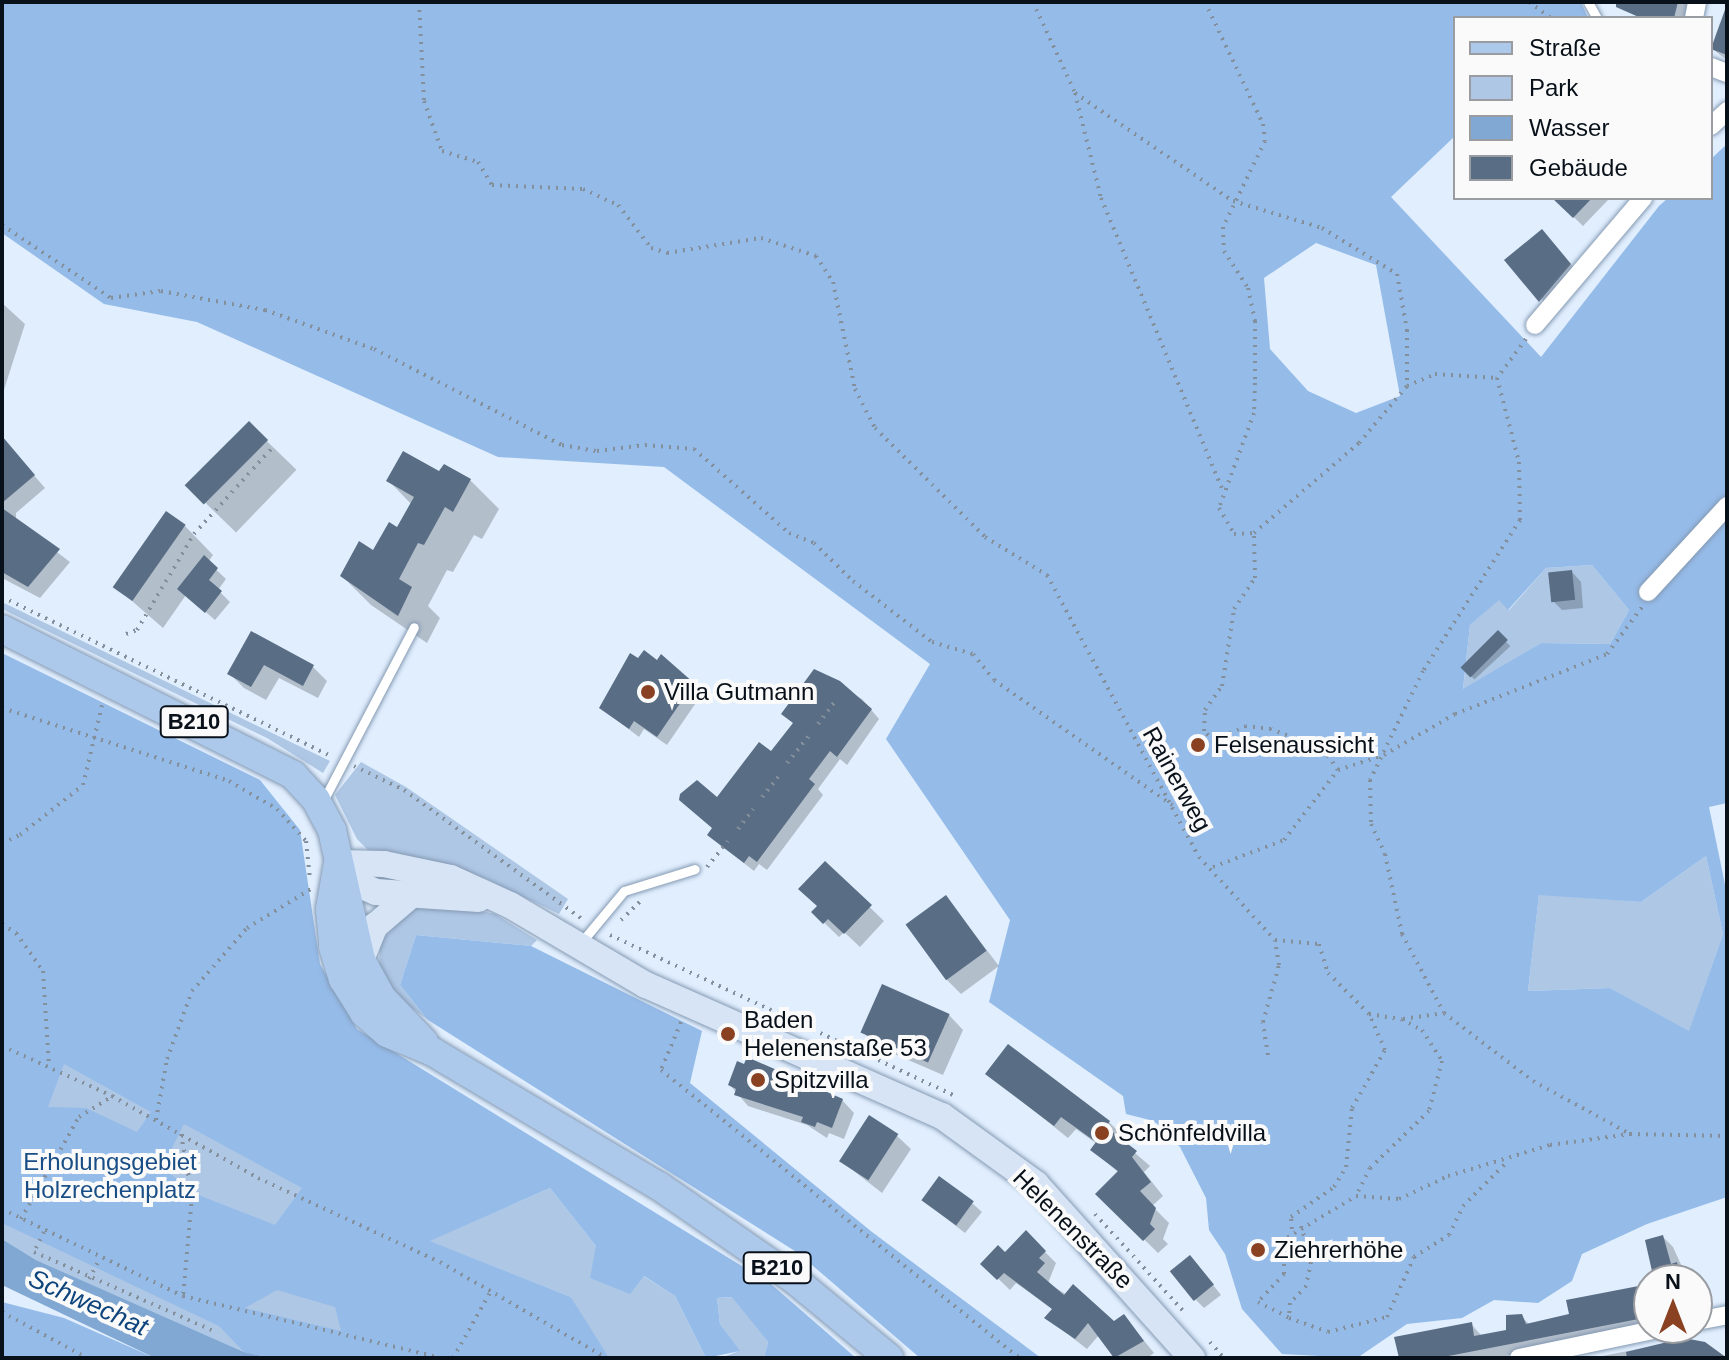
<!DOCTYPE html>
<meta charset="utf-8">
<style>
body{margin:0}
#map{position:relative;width:1729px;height:1360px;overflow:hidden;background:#e0eefe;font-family:Arial,sans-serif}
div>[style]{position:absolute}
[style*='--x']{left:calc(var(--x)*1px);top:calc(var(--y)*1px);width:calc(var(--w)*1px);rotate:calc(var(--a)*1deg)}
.green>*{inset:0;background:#aec7e5}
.forest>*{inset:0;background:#95bbe9}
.water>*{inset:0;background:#81a7d3}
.shadow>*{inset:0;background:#0003;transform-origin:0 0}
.building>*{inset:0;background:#596d84;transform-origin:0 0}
.path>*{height:4px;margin-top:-2px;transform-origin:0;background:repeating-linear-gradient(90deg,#848f9c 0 2px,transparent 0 8px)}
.roads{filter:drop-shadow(0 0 2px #8499b2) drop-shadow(0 0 2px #8499b2)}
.lane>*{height:9px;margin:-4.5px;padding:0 4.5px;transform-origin:4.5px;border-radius:4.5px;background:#fff}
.street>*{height:18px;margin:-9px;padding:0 9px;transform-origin:9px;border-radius:9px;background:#fff}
.secondary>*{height:26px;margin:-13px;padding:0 13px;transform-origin:13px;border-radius:13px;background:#d6e4f5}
.primary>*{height:28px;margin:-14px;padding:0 14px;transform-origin:14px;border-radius:14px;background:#acc9eb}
.dots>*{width:22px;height:22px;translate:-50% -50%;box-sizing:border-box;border:4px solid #fafafa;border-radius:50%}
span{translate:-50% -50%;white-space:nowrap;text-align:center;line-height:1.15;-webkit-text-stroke:8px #fafafa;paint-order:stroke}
.shield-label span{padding:2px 6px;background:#fafafa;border:2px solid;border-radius:6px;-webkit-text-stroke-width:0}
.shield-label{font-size:22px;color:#081019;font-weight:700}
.poi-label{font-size:24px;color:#081019}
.left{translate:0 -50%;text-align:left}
.street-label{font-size:24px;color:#081019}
.park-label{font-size:24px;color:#184d85}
.water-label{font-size:26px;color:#0e457c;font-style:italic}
.frame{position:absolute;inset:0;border:4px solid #081019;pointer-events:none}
.legend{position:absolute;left:1453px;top:16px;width:260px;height:184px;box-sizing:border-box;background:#fafafa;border:2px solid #999ca0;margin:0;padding:10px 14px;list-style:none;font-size:24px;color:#081019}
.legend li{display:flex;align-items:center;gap:16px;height:40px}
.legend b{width:40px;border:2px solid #999ca0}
.north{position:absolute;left:1633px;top:1264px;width:80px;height:80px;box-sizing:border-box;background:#fafafa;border:2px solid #999ca0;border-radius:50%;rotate:0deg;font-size:22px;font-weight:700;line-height:32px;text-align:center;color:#081019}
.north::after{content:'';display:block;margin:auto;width:28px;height:36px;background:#894121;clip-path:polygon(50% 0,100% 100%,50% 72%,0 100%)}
</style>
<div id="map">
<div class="green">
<i style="clip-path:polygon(1592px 565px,1629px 610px,1610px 644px,1541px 643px,1463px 690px,1470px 625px,1499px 599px,1509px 610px,1546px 568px)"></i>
<i style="clip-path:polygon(2px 602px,330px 761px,323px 773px,267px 738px,2px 609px)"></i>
<i style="clip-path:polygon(361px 762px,406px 787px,568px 899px,559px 914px,486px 879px,372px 854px,357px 839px,335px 795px)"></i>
<i style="clip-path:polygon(1706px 856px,1723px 934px,1689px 1032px,1610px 988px,1528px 991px,1539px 894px,1641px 902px)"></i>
<i style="clip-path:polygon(460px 906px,495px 914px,537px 940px,531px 946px,416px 935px,400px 985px,428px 1020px,394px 995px,379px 970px,380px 942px,411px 908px)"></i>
<i style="clip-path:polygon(2px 981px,387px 1224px,593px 1334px,571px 1297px,429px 1241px,550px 1188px,596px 1246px,675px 1296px,706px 1358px,270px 1358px,244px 1352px,36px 1260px,2px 1239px)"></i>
<i style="clip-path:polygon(733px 1297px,768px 1342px,764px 1358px,721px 1358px,739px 1351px,720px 1324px,717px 1298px)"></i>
</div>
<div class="forest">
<i style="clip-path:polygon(evenodd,2px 2px,1581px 2px,1588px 18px,1455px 18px,1455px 136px,1391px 197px,1541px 357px,1659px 206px,1668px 198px,1711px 198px,1711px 159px,1727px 144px,1727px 803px,1709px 807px,1727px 894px,1727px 1197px,1647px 1224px,1582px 1254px,1572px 1281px,1538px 1303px,1494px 1300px,1462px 1318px,1407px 1324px,1357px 1358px,1282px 1354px,1242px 1309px,1225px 1254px,1209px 1230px,1206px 1198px,1180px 1147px,1154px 1121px,1126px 1114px,1123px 1096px,989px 1002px,1010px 920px,886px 739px,930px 664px,664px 467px,498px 457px,197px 322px,104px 304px,2px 233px,2px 2px,1316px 243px,1376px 265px,1400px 396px,1356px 413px,1308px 391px,1270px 349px,1264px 278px,1316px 243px,2px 2px,1592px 565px,1629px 610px,1610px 644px,1541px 643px,1463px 689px,1470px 625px,1499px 600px,1508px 610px,1546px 568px,1592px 565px,2px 2px,1706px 856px,1723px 934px,1689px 1031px,1610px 988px,1528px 991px,1539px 895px,1641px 902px,1706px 856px)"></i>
<i style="clip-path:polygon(evenodd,2px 653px,260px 780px,300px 830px,320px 964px,357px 1029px,771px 1284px,856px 1358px,764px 1358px,768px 1342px,732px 1297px,717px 1298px,720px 1324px,740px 1351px,706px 1358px,675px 1296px,644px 1276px,630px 1294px,590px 1278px,596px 1246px,550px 1188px,430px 1241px,571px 1297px,609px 1358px,270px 1358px,244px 1352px,219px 1326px,2px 1223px,2px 653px,64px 1064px,151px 1112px,137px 1132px,86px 1108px,48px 1107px,64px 1064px,2px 653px,184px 1124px,302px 1188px,275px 1225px,201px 1196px,162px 1168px,184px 1124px,2px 653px,277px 1290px,335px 1307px,341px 1331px,245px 1308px,277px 1290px)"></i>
<i style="clip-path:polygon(416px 935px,531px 946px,702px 1031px,690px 1083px,872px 1232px,1041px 1358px,920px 1358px,798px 1253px,428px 1020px,400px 985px)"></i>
<i style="clip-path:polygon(2px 1302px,64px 1318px,155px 1358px,2px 1358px)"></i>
</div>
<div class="water">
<i style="clip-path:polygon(2px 1239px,36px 1260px,244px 1352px,270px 1358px,155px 1358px,2px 1285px)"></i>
</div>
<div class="shadow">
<i style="clip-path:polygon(1638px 2px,1695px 2px,1691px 18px,1644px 18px)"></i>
<i style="clip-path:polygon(1720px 23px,1727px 25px,1727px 60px,1711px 48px)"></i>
<i style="clip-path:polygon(1610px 198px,1583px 226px,1555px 199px,1557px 198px)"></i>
<i style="left:1542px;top:231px;width:64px;height:45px;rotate:49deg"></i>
<i style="clip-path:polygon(2px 303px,25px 324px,2px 396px)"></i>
<i style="left:249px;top:424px;width:66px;height:87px;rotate:44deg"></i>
<i style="clip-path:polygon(2px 453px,20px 459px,45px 488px,16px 513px,16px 521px,70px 562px,40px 598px,2px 578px)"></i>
<i style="clip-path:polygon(440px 474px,470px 480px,499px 509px,482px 539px,474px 535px,453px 572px,447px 570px,428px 606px,440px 618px,427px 643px,371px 605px,342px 576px,398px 530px,412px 505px,389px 481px)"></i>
<i style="clip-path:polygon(185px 526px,213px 555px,208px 562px,226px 579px,218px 590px,230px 602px,215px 620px,186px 595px,163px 628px,116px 587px)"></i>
<i style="clip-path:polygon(1572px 572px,1581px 582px,1583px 608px,1562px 610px,1553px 601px)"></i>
<i style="left:1498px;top:633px;width:18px;height:49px;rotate:47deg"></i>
<i style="clip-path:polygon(252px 634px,313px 667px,327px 681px,318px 698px,279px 678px,266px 700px,244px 688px,229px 673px)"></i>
<i style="clip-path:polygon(814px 672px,862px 699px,879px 719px,847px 765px,840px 759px,818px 789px,823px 795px,767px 870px,759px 864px,754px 871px,719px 844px,710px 835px,714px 829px,682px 800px,697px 782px,718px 800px,771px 753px,795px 724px)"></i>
<i style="clip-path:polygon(692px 685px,702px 694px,667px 745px,644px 729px,639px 737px,601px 708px)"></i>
<i style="clip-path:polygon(825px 864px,884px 921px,860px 947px,844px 932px,839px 937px,813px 912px,819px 907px)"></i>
<i style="clip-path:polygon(946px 897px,999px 966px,961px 994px,946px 979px)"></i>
<i style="clip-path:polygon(949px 1015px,963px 1030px,943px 1075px,878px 1047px,863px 1032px)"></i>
<i style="clip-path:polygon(1008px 1047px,1109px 1122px,1123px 1136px,1120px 1140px,1150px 1166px,1144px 1172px,1163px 1196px,1152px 1206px,1169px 1223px,1163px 1239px,1168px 1244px,1158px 1253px,1098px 1194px,1119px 1173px,1093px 1150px,1097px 1144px,1076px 1129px,1068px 1138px,988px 1074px)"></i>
<i style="clip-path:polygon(730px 1085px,842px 1100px,854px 1113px,844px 1139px,829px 1133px,827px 1138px,807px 1125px,748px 1106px)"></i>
<i style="clip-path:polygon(896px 1135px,911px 1149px,882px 1193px,841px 1161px)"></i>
<i style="clip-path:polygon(923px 1200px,972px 1203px,982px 1212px,965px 1233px)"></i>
<i style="clip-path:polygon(1026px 1233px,1056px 1263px,1048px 1283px,1113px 1324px,1124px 1316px,1154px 1353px,1147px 1358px,1116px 1358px,1099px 1335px,1087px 1349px,1047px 1318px,1054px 1310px,1016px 1283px,1010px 1290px,983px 1264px,1005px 1255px)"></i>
<i style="clip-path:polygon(1663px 1237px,1673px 1247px,1688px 1280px,1656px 1280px)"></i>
<i style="clip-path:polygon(1199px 1267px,1221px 1295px,1204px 1308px,1195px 1299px)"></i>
<i style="clip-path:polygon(1649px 1286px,1650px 1328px,1495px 1358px,1401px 1358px,1471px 1324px,1481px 1335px,1508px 1332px,1521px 1316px,1530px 1325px,1572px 1316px)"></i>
<i style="clip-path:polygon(1684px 1340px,1723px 1358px,1592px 1358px)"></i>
</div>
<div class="building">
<i style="clip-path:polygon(1616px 2px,1678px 2px,1674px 18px,1641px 18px,1616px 7px)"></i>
<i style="clip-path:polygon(1727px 4px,1727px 55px,1711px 49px)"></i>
<i style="clip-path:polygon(1552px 198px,1592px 198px,1573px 218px)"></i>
<i style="clip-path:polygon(1542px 229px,1571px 264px,1539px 302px,1504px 260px)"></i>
<i style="left:249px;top:421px;width:27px;height:91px;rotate:45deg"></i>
<i style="clip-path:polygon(2px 436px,35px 475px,2px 503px)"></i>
<i style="clip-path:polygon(403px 451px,439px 471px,444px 464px,471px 479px,453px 512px,445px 507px,424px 545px,418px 543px,399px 579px,412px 587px,398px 616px,340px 576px,359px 541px,373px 550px,389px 522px,397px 527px,414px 497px,386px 481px)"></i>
<i style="clip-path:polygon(2px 508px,60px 549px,28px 587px,2px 572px)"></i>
<i style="left:166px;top:511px;width:24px;height:93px;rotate:35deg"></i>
<i style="clip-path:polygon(204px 555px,218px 568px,209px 580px,222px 591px,205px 613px,177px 589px)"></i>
<i style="left:1572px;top:570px;width:30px;height:24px;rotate:84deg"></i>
<i style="left:1498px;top:630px;width:14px;height:53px;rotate:45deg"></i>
<i style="clip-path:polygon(251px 631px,314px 665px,303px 686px,264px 665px,251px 687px,227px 674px)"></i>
<i style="clip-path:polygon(644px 650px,657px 660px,661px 654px,694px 683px,657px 737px,634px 721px,629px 729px,599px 708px,630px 653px,638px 658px)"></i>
<i style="clip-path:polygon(814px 669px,840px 681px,872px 709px,837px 757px,830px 751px,809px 779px,815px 784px,757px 862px,749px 856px,744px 863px,707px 835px,712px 828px,679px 800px,680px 794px,697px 780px,717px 797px,759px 742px,771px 751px,793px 723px,781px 714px)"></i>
<i style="clip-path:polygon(825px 861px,872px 905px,844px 934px,828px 919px,823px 924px,811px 912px,817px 906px,798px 889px)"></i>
<i style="left:946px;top:895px;width:69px;height:50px;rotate:54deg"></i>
<i style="left:882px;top:984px;width:74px;height:53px;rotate:24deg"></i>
<i style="clip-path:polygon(1008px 1044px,1110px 1121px,1106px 1127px,1137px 1151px,1132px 1157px,1151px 1182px,1140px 1191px,1156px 1208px,1150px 1224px,1155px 1229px,1143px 1241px,1095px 1194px,1118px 1171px,1090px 1150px,1096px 1142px,1061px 1117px,1054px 1126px,985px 1074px)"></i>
<i style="clip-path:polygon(747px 1057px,843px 1099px,832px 1128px,817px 1122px,815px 1127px,801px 1122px,803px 1117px,734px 1095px,736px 1089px,728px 1085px,737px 1061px,744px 1064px)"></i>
<i style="left:869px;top:1115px;width:35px;height:55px;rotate:33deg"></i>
<i style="left:939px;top:1176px;width:43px;height:30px;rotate:36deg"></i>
<i style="clip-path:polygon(1026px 1230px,1046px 1251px,1039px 1258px,1045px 1263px,1037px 1272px,1064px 1295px,1073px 1284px,1114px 1321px,1124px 1314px,1144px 1341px,1114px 1358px,1088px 1323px,1075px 1339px,1044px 1318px,1052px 1309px,1004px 1273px,997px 1280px,980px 1264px,998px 1245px,1005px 1252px)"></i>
<i style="clip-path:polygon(1663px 1235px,1671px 1264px,1677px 1262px,1681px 1280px,1654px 1280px,1645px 1240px)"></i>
<i style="left:1190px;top:1255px;width:38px;height:26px;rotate:51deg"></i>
<i style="clip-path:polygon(1649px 1284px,1649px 1317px,1438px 1358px,1399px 1358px,1394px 1337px,1472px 1322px,1474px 1336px,1506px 1330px,1506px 1315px,1522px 1314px,1526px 1324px,1569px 1314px,1566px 1300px)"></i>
<i style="clip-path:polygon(1684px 1338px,1705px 1342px,1727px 1358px,1627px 1358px,1626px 1352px)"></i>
</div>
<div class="path">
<i style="--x:419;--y:2;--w:99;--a:87.1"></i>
<i style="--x:424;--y:101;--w:53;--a:70.2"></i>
<i style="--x:442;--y:151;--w:38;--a:17"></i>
<i style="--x:478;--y:162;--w:27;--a:59"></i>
<i style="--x:492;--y:185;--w:91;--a:2.5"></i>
<i style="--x:583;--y:189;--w:38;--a:25"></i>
<i style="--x:618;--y:205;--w:54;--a:52.5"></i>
<i style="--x:651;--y:248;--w:17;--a:17"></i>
<i style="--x:667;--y:253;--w:95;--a:-9.1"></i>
<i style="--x:761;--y:238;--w:58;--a:18.1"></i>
<i style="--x:816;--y:256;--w:31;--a:57"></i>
<i style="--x:833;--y:282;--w:109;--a:78.4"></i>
<i style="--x:855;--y:389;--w:44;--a:62.9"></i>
<i style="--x:875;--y:428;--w:155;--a:44.7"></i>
<i style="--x:985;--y:537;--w:73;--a:31.5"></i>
<i style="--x:1047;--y:575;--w:320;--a:61.7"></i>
<i style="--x:1199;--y:857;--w:113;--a:47.5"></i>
<i style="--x:1275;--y:940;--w:44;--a:5.2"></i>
<i style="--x:1319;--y:944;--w:30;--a:73"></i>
<i style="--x:1328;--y:973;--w:58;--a:45"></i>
<i style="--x:1369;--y:1014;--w:33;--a:9"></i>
<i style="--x:1402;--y:1019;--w:23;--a:29"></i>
<i style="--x:1422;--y:1030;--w:37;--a:57"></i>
<i style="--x:1442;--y:1061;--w:52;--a:104.6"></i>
<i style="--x:1429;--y:1111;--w:82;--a:136"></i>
<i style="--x:1370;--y:1168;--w:31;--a:117"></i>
<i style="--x:1033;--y:2;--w:100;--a:65.2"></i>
<i style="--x:1075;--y:93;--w:108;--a:76.1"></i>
<i style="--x:1101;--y:198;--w:314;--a:67.4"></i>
<i style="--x:1205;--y:2;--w:135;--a:64.6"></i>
<i style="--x:1263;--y:124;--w:17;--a:83"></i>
<i style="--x:1265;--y:141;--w:96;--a:116"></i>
<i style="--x:1223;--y:227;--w:24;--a:88"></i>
<i style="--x:1224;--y:251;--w:44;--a:57"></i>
<i style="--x:1248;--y:288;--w:34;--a:78"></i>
<i style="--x:1255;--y:321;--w:62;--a:90"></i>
<i style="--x:1255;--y:383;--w:30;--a:92"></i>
<i style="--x:1254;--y:413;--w:101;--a:110.2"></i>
<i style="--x:1219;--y:508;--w:30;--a:60"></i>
<i style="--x:1234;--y:534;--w:20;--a:-3"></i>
<i style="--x:1529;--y:2;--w:27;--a:36"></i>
<i style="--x:1075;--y:93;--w:191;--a:34.4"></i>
<i style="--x:1233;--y:201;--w:93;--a:16.9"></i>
<i style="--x:1322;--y:228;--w:88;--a:31.5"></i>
<i style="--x:1397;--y:274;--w:57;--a:79.9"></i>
<i style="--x:1407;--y:330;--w:56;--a:90"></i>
<i style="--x:2;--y:225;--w:131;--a:33.8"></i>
<i style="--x:111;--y:298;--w:50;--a:-8"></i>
<i style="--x:161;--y:291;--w:106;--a:10.4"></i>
<i style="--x:265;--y:310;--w:116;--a:19.7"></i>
<i style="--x:374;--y:349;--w:211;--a:27.1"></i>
<i style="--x:562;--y:445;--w:36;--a:10"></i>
<i style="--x:597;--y:451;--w:48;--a:-7.1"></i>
<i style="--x:645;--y:445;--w:49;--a:4.7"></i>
<i style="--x:694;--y:449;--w:127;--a:41.5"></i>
<i style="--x:789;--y:533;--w:27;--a:22"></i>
<i style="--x:814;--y:543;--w:54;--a:44.3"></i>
<i style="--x:853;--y:581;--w:100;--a:37.7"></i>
<i style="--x:932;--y:642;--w:43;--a:16.3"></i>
<i style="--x:973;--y:654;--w:33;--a:51"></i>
<i style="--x:994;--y:680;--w:218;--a:35.1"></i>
<i style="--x:1526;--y:339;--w:49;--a:126.6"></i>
<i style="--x:1497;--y:378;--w:87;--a:75.3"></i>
<i style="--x:1519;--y:462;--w:58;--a:89"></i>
<i style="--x:1520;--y:520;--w:179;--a:122.7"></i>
<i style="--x:1423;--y:671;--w:121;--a:115.9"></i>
<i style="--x:1370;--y:780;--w:44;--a:88.7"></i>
<i style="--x:1371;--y:824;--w:33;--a:65"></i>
<i style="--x:1385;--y:854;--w:82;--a:78"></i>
<i style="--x:1402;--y:934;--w:89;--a:62"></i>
<i style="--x:1444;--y:1013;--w:112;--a:37.4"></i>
<i style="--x:1533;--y:1081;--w:111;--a:28.7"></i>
<i style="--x:1254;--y:533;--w:138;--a:-40.6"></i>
<i style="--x:1359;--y:443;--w:75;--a:-49.9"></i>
<i style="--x:1407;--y:386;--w:30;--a:-23"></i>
<i style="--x:1435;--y:374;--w:62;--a:3.7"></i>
<i style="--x:2;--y:597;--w:365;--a:25.8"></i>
<i style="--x:126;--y:634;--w:12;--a:-20"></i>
<i style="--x:137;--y:630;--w:112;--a:-59.3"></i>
<i style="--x:194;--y:534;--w:118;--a:-47.8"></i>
<i style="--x:2;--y:708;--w:238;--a:17.8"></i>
<i style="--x:229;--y:781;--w:56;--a:30.3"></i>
<i style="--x:277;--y:809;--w:43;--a:47.8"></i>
<i style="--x:306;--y:841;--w:39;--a:84"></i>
<i style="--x:818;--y:724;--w:30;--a:-53"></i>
<i style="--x:787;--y:763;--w:35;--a:-51"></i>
<i style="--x:354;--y:766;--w:55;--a:25.6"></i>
<i style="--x:404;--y:790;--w:223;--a:35.9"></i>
<i style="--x:1338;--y:770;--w:48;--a:-18.1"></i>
<i style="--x:1384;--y:755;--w:82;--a:-30"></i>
<i style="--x:1455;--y:714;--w:163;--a:-21.5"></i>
<i style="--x:1607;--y:654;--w:59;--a:-53.3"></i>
<i style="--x:762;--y:797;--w:27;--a:-51"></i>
<i style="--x:738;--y:829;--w:25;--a:-53"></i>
<i style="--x:2;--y:843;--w:20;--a:-24"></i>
<i style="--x:20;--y:835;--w:80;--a:-38.4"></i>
<i style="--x:83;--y:785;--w:82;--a:-76.6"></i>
<i style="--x:707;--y:867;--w:33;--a:-51"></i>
<i style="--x:1213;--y:867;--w:76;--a:-20.8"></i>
<i style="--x:1284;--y:840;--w:88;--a:-52.4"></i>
<i style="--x:1338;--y:770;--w:24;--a:-125"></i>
<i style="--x:1324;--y:750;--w:57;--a:-158.4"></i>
<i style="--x:1271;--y:729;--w:25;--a:-173"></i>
<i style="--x:1246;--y:726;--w:35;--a:155"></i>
<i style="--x:1214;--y:741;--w:14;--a:-135"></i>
<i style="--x:1204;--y:731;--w:21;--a:-87"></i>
<i style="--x:1205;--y:710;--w:29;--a:-55"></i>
<i style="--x:1222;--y:686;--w:78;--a:-81.1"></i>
<i style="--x:1234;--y:609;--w:37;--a:-56"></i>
<i style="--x:1255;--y:578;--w:45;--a:-91.3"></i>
<i style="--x:621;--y:920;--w:28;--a:-44"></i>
<i style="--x:2;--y:924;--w:17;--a:33"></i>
<i style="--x:16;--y:933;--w:47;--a:54.6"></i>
<i style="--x:43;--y:971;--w:96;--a:86.4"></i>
<i style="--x:610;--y:935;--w:383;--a:25"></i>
<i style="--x:1403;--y:1019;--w:41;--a:-8.3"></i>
<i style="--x:681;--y:1022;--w:52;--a:112.6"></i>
<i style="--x:661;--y:1070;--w:459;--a:38.8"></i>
<i style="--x:2;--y:1046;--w:121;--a:24.4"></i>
<i style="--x:112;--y:1096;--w:167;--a:29.3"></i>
<i style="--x:258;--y:1178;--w:200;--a:24.8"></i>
<i style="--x:440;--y:1262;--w:192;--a:30"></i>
<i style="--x:1268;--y:1055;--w:33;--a:-99"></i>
<i style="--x:1263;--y:1022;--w:59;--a:-74.3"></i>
<i style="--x:1279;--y:965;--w:25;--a:-99"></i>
<i style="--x:156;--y:1120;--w:62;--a:-79.8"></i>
<i style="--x:167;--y:1059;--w:72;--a:-69.8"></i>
<i style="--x:192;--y:991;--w:84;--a:-48.9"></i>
<i style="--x:247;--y:928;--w:75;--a:-31.4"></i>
<i style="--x:181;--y:1134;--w:63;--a:79.9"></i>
<i style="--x:192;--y:1196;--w:100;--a:95.1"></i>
<i style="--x:2;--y:1209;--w:201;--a:25.7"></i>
<i style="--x:183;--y:1296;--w:265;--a:13.5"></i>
<i style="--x:1095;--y:1214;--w:135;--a:47.7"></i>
<i style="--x:21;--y:1219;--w:117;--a:-60.4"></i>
<i style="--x:79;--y:1117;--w:39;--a:-32"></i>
<i style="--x:1301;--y:1226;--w:37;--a:74"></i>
<i style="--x:1311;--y:1262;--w:25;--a:102"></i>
<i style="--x:1306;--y:1286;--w:23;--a:133"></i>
<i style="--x:1290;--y:1303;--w:15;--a:94"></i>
<i style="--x:1289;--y:1318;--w:41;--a:19.7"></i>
<i style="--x:1328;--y:1332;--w:61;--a:-14.3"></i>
<i style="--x:1387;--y:1317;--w:66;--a:-65.8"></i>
<i style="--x:1414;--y:1257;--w:41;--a:-32.2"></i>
<i style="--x:1449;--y:1235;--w:32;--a:-64"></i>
<i style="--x:1463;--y:1206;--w:61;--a:-45"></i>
<i style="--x:1292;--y:1229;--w:12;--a:-95"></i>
<i style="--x:1291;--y:1217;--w:52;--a:-34.9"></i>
<i style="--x:1334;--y:1187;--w:23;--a:-59"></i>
<i style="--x:1346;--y:1167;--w:59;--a:-84.2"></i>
<i style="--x:1352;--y:1108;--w:67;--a:-60.4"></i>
<i style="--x:1385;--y:1050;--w:39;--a:-114"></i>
<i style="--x:44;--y:1232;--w:22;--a:117"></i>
<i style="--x:34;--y:1252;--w:194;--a:23.7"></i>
<i style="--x:1276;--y:1241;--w:17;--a:62"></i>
<i style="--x:1284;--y:1256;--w:18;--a:90"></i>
<i style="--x:1284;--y:1274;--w:38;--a:133"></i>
<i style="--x:1258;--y:1302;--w:35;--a:27"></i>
<i style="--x:1260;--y:1254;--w:112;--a:-31.1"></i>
<i style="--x:1356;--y:1196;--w:43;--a:4"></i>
<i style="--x:1399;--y:1199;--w:54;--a:-25.1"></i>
<i style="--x:1448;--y:1176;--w:107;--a:-16.9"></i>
<i style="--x:1550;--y:1145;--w:81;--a:-7.8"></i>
<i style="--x:1630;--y:1134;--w:97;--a:1.2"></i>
<i style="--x:89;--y:1279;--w:21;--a:-62"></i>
<i style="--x:2;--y:1312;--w:97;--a:28.4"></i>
<i style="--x:1210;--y:1342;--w:21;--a:49"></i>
<i style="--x:453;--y:1358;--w:77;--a:-60.4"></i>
</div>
<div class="roads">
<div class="lane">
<i style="--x:1588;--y:2;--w:18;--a:61"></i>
<i style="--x:323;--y:801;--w:196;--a:-62.4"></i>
<i style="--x:579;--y:945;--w:70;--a:-50.2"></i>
<i style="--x:624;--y:891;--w:74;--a:-17.2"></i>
</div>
<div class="street">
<i style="--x:1694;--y:18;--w:16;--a:-79"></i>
<i style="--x:1711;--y:67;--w:17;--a:21"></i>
<i style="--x:1711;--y:126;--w:22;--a:-43"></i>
<i style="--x:1535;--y:325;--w:167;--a:-49.6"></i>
<i style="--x:1648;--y:592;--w:117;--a:-47.4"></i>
<i style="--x:1697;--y:1321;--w:31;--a:-11"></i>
<i style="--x:1519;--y:1358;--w:147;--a:-11.8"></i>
</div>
<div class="secondary">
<i style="--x:338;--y:863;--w:46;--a:1.2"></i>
<i style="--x:384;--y:864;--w:68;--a:11.8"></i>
<i style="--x:451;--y:878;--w:65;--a:24.6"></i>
<i style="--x:510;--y:905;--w:158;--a:30.5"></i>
<i style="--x:646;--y:985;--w:324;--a:23.9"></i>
<i style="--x:942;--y:1116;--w:116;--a:35.9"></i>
<i style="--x:1036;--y:1184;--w:234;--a:48.1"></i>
<i style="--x:338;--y:863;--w:31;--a:45"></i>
<i style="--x:360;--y:885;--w:17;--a:24"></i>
<i style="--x:376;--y:892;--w:103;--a:3.9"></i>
<i style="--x:361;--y:960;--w:37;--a:-68"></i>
<i style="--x:375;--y:926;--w:46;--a:-40.6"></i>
</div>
<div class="primary">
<i style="--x:2;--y:629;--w:326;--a:26.6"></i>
<i style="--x:293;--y:775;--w:34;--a:47"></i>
<i style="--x:316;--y:800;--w:34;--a:62"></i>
<i style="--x:332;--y:830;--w:133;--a:77.4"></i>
<i style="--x:361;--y:960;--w:43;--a:61.1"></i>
<i style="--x:382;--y:998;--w:61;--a:46.3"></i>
<i style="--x:338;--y:863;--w:47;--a:99.9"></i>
<i style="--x:330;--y:909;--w:38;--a:85"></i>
<i style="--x:333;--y:947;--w:34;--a:73"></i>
<i style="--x:343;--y:979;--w:40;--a:58"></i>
<i style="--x:364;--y:1013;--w:30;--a:41"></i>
<i style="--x:387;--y:1033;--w:50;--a:22.4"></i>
<i style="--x:433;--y:1052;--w:263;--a:30.7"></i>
<i style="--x:659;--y:1186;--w:167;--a:34.7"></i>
<i style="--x:796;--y:1281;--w:121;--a:39.6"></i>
</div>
</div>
<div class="dots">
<i style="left:648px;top:692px;background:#894121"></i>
<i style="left:1198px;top:745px;background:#894121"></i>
<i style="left:728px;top:1034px;background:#894121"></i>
<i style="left:758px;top:1080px;background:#894121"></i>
<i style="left:1102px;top:1133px;background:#894121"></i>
<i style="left:1258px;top:1250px;background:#894121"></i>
</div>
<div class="shield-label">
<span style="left:194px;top:722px">B210</span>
<span style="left:777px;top:1268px">B210</span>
</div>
<div class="poi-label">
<span class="left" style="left:664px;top:692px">Villa Gutmann</span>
<span class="left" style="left:1214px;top:745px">Felsenaussicht</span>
<span class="left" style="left:744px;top:1034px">Baden<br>Helenenstaße 53</span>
<span class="left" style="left:774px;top:1080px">Spitzvilla</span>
<span class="left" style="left:1118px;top:1133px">Schönfeldvilla</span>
<span class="left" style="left:1274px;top:1250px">Ziehrerhöhe</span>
</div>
<div class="street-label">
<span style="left:1177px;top:779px;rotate:61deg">Rainerweg</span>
<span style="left:1073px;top:1229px;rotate:45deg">Helenenstraße</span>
</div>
<div class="park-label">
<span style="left:110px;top:1176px">Erholungsgebiet<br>Holzrechenplatz</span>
</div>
<div class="water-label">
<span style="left:88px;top:1303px;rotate:24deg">Schwechat</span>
</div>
<div class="frame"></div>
<ul class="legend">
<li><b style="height:10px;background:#acc9eb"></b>Straße</li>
<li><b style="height:22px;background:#aec7e5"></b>Park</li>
<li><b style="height:22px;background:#81a7d3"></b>Wasser</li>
<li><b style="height:22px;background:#596d84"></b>Gebäude</li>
</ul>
<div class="north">N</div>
</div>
